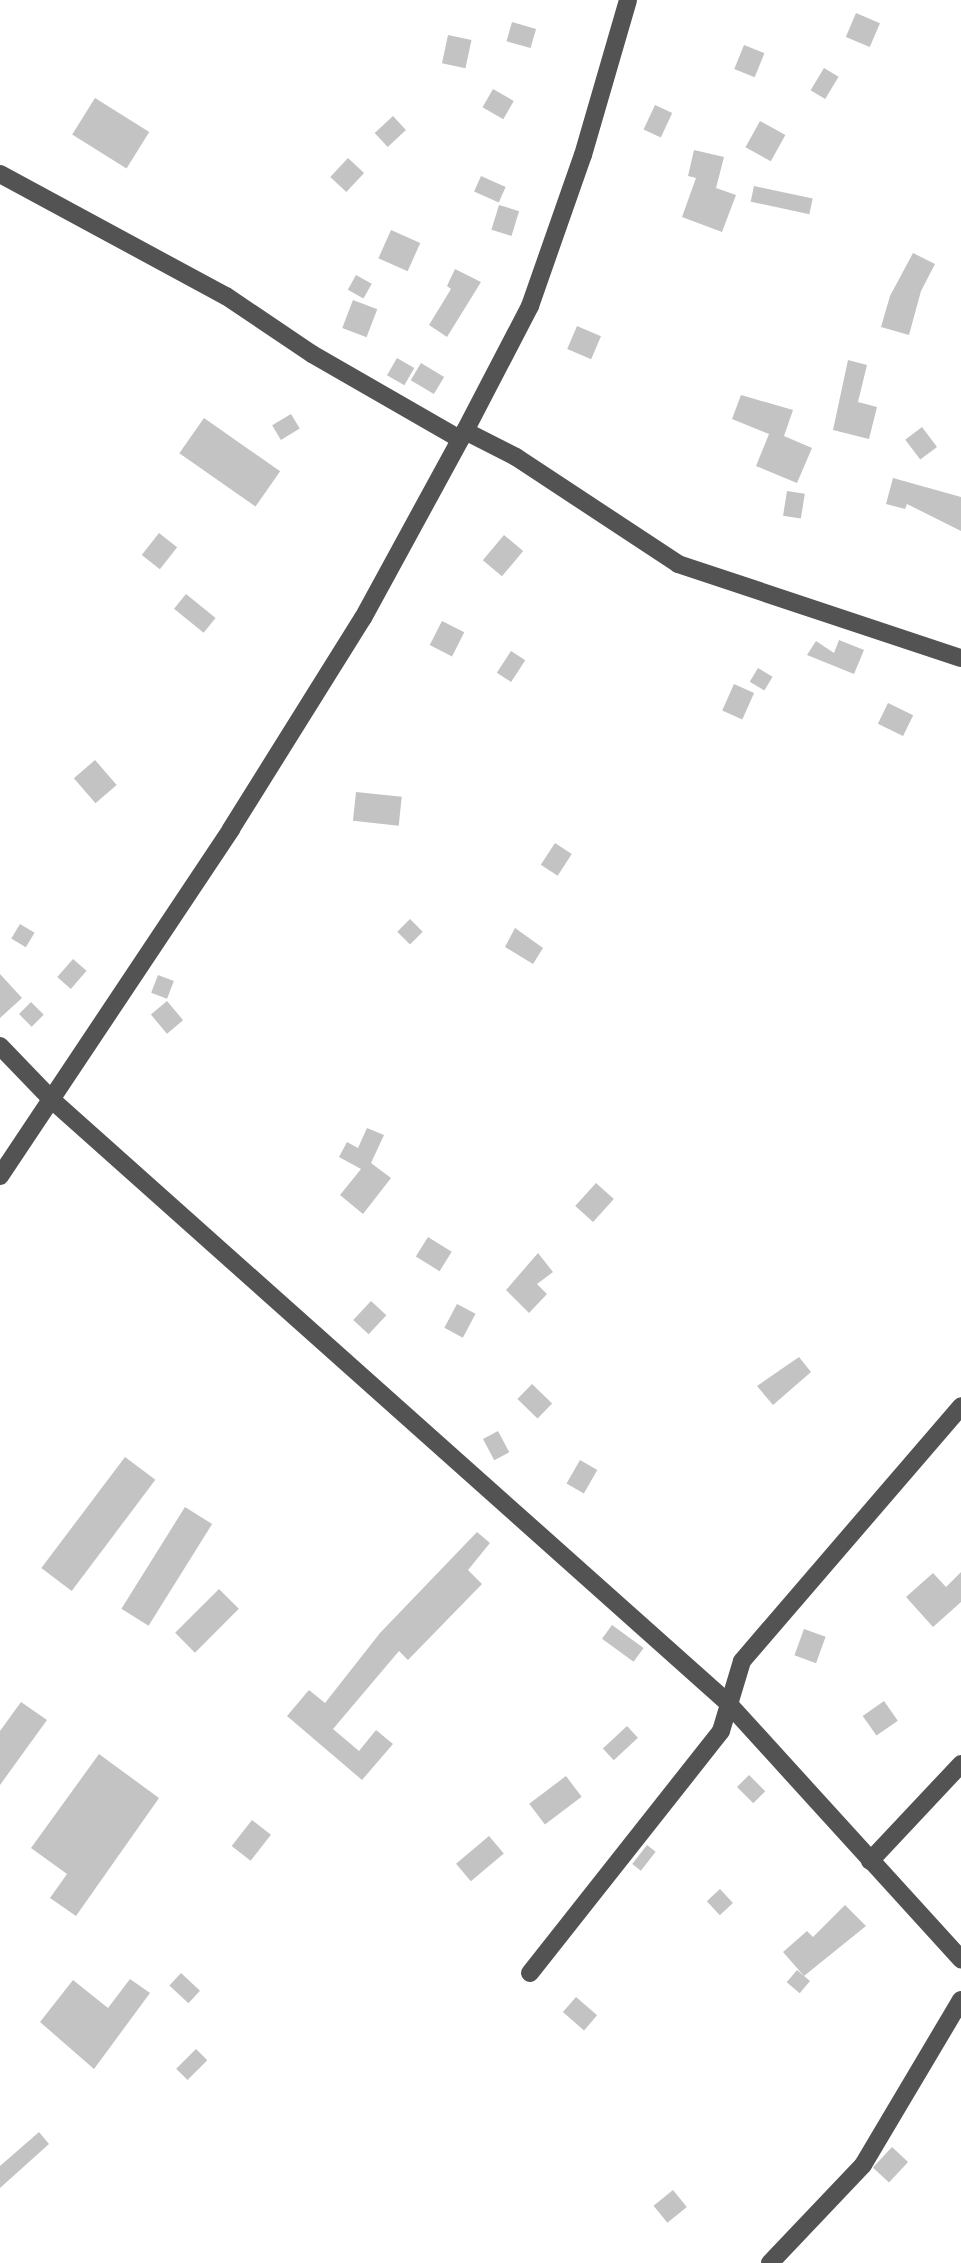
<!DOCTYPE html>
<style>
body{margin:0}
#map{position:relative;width:961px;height:2263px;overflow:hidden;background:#fff;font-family:Poppins,sans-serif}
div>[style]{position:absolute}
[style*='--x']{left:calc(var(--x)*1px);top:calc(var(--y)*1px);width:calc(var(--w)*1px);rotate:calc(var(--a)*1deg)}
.building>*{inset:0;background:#c3c3c3;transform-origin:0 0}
.minor>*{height:18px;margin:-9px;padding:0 9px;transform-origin:9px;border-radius:9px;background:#535353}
span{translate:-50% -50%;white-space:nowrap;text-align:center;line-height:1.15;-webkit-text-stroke:8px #fff;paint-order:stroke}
</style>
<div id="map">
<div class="building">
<i style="left:856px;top:13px;width:26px;height:26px;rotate:23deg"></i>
<i style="left:512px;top:22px;width:25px;height:20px;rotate:16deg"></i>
<i style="left:448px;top:35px;width:24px;height:29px;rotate:12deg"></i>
<i style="left:744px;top:45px;width:22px;height:26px;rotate:22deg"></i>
<i style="left:824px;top:68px;width:17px;height:26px;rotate:31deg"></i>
<i style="left:493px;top:89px;width:24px;height:21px;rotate:30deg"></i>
<i style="left:95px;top:98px;width:64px;height:43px;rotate:32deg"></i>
<i style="left:655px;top:105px;width:19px;height:27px;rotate:25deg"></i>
<i style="left:393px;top:116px;width:19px;height:25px;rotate:47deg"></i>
<i style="left:760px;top:121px;width:29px;height:30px;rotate:29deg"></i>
<i style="clip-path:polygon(694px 150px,724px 157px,716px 188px,736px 195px,722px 232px,682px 217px,696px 178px,688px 176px)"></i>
<i style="left:348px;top:158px;width:22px;height:26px;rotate:43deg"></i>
<i style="left:481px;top:176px;width:27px;height:17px;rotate:24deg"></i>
<i style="left:754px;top:186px;width:60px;height:16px;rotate:12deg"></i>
<i style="left:499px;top:205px;width:21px;height:26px;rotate:17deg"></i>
<i style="left:391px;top:230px;width:32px;height:31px;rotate:24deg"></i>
<i style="clip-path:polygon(913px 253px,935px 264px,921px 291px,909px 335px,881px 327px,890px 296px)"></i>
<i style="clip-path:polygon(455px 269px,481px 282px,447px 337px,429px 325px,451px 289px,447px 286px)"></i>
<i style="left:356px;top:275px;width:18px;height:17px;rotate:29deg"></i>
<i style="left:353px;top:300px;width:26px;height:30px;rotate:21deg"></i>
<i style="left:577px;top:326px;width:26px;height:25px;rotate:23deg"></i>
<i style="left:397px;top:358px;width:20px;height:20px;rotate:30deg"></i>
<i style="clip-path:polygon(848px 360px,867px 365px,858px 402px,877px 407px,869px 439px,833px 430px)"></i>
<i style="left:421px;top:363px;width:27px;height:20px;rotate:31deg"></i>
<i style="clip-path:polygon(741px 395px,793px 410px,784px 436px,812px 448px,797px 483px,756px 466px,769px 434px,732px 419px)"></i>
<i style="left:291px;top:414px;width:17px;height:22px;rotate:59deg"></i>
<i style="left:204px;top:418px;width:93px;height:43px;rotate:35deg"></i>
<i style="left:922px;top:427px;width:25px;height:21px;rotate:53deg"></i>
<i style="clip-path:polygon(893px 478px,961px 497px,961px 531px,907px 504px,905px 509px,886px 504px)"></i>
<i style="left:787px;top:491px;width:18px;height:25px;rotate:9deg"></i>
<i style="left:159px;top:533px;width:23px;height:28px;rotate:38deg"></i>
<i style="left:504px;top:535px;width:25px;height:33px;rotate:40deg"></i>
<i style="left:186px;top:594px;width:38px;height:19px;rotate:39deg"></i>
<i style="left:442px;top:621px;width:25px;height:27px;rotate:27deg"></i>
<i style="clip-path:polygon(839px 640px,864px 650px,854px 674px,807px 655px,816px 641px,834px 653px)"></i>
<i style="left:511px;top:651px;width:17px;height:26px;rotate:33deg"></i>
<i style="left:758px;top:668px;width:17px;height:16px;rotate:31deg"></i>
<i style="left:734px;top:684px;width:22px;height:29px;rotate:24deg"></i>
<i style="left:888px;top:703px;width:28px;height:23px;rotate:26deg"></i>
<i style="left:95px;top:760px;width:33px;height:28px;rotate:49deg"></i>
<i style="left:356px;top:792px;width:46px;height:29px;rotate:6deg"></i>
<i style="left:555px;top:843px;width:20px;height:26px;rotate:33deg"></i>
<i style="left:410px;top:919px;width:18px;height:18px;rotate:45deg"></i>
<i style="left:20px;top:924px;width:17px;height:17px;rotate:31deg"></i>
<i style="clip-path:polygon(515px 928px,543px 948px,533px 964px,505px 947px)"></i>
<i style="left:73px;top:959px;width:18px;height:24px;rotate:41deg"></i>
<i style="clip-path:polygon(0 974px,22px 998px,0 1018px)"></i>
<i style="left:158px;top:975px;width:17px;height:19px;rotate:21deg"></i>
<i style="left:167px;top:1001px;width:25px;height:21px;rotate:50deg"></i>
<i style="left:31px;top:1002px;width:18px;height:17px;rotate:45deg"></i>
<i style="clip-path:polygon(367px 1128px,384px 1135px,371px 1163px,391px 1178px,363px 1214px,340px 1195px,361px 1169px,339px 1157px,347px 1142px,358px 1148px)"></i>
<i style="left:596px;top:1183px;width:24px;height:31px;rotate:42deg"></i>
<i style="left:428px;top:1237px;width:28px;height:23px;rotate:32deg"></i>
<i style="clip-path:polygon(538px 1253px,553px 1272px,537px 1284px,547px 1294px,529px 1313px,506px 1290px)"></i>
<i style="left:371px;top:1301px;width:21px;height:26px;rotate:43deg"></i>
<i style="left:457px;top:1304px;width:21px;height:27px;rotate:28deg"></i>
<i style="clip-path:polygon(799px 1357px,811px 1372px,773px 1405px,757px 1386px)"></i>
<i style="left:532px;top:1384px;width:28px;height:21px;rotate:44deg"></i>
<i style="left:498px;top:1431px;width:24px;height:17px;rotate:62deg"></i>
<i style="left:125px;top:1457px;width:38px;height:139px;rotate:37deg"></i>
<i style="left:580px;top:1460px;width:20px;height:27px;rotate:30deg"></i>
<i style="left:185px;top:1507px;width:32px;height:120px;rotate:32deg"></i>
<i style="clip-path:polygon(477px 1532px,490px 1543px,468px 1570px,482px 1584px,408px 1660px,399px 1651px,333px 1729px,359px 1751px,376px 1730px,393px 1744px,362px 1780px,287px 1716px,309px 1690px,325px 1703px,380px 1633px)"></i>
<i style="clip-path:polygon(961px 1572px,961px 1602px,933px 1627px,906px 1597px,933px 1573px,946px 1587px)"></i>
<i style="left:219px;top:1589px;width:28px;height:62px;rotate:45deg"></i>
<i style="left:612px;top:1625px;width:39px;height:17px;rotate:36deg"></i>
<i style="left:804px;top:1629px;width:23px;height:28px;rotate:20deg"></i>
<i style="left:884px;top:1701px;width:24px;height:26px;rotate:55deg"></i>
<i style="clip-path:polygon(21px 1702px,47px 1720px,0 1785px,0 1731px)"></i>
<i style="left:627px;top:1726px;width:16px;height:33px;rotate:47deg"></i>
<i style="clip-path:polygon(99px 1754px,159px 1798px,76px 1916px,50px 1898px,67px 1874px,31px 1848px)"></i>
<i style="left:749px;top:1775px;width:23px;height:17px;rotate:45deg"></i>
<i style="left:566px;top:1776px;width:26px;height:46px;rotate:53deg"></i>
<i style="left:252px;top:1820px;width:24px;height:33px;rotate:38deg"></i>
<i style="left:489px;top:1836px;width:23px;height:43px;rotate:50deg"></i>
<i style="left:647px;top:1845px;width:11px;height:24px;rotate:38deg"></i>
<i style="left:720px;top:1889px;width:19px;height:18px;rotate:47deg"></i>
<i style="clip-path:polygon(845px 1905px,866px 1926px,804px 1976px,783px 1952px,807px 1931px,813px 1937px)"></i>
<i style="left:797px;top:1970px;width:17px;height:16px;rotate:40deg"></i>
<i style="left:181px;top:1973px;width:26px;height:17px;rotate:43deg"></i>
<i style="clip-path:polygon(130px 1979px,150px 1993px,94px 2069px,40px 2022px,73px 1980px,108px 2008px)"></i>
<i style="left:576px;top:1997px;width:28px;height:20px;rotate:41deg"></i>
<i style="left:196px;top:2049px;width:16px;height:28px;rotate:45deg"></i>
<i style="clip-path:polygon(39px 2132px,49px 2144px,0 2188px,0 2166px)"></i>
<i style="left:892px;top:2147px;width:22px;height:28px;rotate:43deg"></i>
<i style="left:673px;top:2190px;width:22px;height:25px;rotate:51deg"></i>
</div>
<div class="minor">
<i style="--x:0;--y:174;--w:257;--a:28.4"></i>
<i style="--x:226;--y:296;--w:104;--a:34"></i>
<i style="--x:312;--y:354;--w:171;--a:29.9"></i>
<i style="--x:465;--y:431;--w:57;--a:27"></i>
<i style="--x:516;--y:457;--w:194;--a:33.4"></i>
<i style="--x:678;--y:564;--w:298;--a:18.4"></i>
<i style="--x:0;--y:1046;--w:75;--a:46.1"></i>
<i style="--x:52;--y:1100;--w:904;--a:41.73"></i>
<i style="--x:727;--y:1702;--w:348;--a:47.7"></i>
<i style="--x:0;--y:1176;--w:417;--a:-56.3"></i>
<i style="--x:231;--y:829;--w:249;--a:-58"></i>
<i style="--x:363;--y:618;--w:213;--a:-61.4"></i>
<i style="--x:465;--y:431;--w:141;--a:-62.5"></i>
<i style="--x:530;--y:306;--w:160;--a:-70.7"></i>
<i style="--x:583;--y:155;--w:161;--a:-73.8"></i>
<i style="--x:870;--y:1861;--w:133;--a:-46.8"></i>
<i style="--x:530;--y:1973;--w:308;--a:-51.7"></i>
<i style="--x:721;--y:1731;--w:73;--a:-73.3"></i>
<i style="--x:742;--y:1661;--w:336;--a:-49.3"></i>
<i style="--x:770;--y:2263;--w:135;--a:-46.5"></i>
<i style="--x:863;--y:2165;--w:192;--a:-59.3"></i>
</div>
</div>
